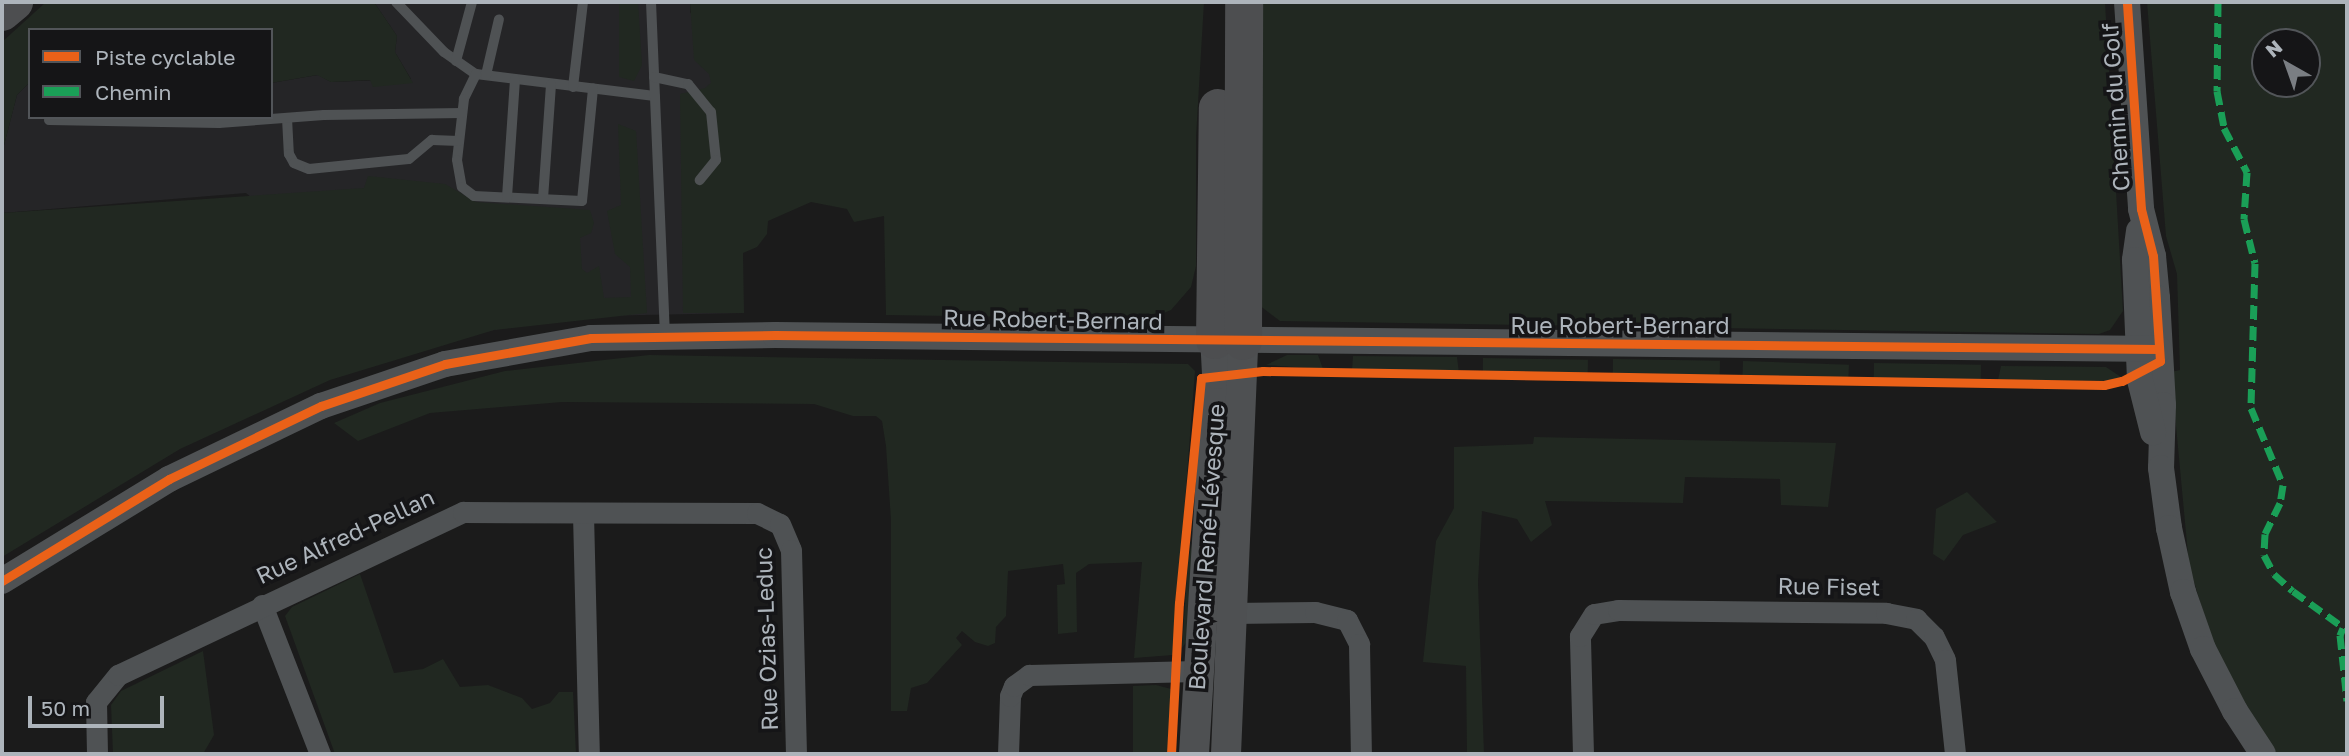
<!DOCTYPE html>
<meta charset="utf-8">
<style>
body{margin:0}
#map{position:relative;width:2349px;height:756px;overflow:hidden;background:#1b1b1b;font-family:"Golos Text",sans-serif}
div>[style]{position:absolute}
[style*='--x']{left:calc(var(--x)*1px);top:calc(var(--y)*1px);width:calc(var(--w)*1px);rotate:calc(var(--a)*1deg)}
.built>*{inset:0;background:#252527}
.green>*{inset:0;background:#212821;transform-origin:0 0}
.service>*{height:10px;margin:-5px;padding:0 5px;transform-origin:5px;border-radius:5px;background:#4f5254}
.minor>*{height:21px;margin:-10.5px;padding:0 10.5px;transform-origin:10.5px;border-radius:10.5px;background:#4f5254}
.tertiary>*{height:26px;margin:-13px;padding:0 13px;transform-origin:13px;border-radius:13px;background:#4f5254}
.secondary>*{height:30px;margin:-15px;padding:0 15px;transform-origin:15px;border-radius:15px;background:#4e5052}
.motorway>*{height:38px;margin:-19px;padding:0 19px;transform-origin:19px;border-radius:19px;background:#4d4e50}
.quiet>*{height:7px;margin-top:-3.5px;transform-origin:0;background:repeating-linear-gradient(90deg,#1a9f57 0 14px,transparent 0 21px)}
.cycleway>*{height:9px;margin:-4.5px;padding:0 4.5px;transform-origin:4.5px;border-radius:4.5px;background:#ea6118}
span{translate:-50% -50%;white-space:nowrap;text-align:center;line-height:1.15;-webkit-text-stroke:7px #151517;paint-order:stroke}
.street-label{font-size:23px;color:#adb4bb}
.frame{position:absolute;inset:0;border:4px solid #adb4bb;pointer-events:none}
.legend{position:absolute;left:28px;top:28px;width:245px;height:91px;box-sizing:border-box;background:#151517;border:2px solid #525559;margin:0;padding:9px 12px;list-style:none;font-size:21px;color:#adb4bb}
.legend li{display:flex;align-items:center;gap:14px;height:35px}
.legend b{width:35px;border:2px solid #525559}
.north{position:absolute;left:2251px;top:28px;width:70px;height:70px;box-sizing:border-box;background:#151517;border:2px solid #525559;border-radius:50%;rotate:320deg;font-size:19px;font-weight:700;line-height:28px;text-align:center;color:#adb4bb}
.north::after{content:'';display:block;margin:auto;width:24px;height:32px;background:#7a7e83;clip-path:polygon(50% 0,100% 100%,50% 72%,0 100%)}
.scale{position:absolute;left:28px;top:696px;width:136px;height:32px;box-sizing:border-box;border:4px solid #adb4bb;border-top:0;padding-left:9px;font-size:21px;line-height:24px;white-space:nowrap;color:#adb4bb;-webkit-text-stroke:5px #151517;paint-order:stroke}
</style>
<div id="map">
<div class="built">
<i style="clip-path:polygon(374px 2px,690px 2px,690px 12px,729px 72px,744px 313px,593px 316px,494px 330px,431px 346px,246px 193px,2px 213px,2px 153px,17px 95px,30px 82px,30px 117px,271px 117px,271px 83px,318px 75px,331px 82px,411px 79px,395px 52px,397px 36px)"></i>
</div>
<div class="green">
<i style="clip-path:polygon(46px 2px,374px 2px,397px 36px,395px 52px,413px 83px,373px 87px,370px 80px,331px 82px,317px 75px,271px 83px,271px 30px,30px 30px,30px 82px,17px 95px,2px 153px,2px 42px)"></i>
<i style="clip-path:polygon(619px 2px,638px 2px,642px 65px,634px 81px,619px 77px)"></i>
<i style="clip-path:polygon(690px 2px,1204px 2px,1196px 137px,1196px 266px,1191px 287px,1171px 310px,1149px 319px,886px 315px,884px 216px,854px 222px,847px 209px,811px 202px,768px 221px,767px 234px,757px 247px,743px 253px,744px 313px,683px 313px,680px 94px,705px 88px,711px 83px,709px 74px,694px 60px)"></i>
<i style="clip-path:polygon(1258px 2px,2105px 2px,2123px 311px,2110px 330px,2099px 334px,1280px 321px,1259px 305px)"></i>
<i style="clip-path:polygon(evenodd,2147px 2px,2347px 2px,2347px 754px,2277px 754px,2260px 732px,2211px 638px,2189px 565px,2171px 372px,2180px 370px,2177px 274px,2166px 236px,2147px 2px,2265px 42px,2307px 42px,2307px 84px,2265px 84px,2265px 42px)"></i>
<i style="clip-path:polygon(618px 124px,636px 131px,647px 313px,494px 330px,330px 380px,180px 449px,2px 557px,2px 213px,364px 188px,368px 176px,445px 184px,476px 202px,590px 210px,594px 223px,591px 233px,580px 238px,582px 269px,587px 273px,599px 266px,604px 298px,631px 297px,630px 267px,615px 254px,607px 211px,621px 205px)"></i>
<i style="clip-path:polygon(649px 355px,1188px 364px,1195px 371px,1173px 655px,1134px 658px,1142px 562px,1089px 564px,1076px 573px,1077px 632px,1058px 634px,1057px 585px,1065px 584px,1063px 564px,1008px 571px,1006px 616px,996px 627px,995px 643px,988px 646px,975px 642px,962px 631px,956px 638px,962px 645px,927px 683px,911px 688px,907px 711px,891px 711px,891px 520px,886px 446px,882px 421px,876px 416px,853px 416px,814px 404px,562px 402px,430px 413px,358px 441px,334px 423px,380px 403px,505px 371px)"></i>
<i style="clip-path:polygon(1287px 355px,1318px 355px,1323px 369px,1266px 365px)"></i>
<i style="clip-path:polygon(1353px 356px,1457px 357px,1459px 373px,1352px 370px)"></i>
<i style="left:1483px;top:358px;width:105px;height:14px;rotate:1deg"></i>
<i style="left:1613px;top:359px;width:107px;height:14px;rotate:1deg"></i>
<i style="left:1743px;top:361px;width:106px;height:14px;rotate:2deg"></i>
<i style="left:1874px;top:363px;width:107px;height:15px;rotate:1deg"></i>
<i style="clip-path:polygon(2001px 366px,2106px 367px,2121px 377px,2115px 381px,1998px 380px)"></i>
<i style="clip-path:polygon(1534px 437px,1836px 443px,1828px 507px,1781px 505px,1780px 479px,1685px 477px,1683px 503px,1545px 501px,1552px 525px,1531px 542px,1517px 519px,1482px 511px,1478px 582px,1484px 754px,1467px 754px,1466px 666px,1423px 662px,1436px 541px,1454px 508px,1454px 447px,1533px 444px)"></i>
<i style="clip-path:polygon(1967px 492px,1997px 522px,1963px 535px,1944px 561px,1933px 554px,1936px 509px)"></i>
<i style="clip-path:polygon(1194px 536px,1187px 641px,1182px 648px,1188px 559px)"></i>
<i style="clip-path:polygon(360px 574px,394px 673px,423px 669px,443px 659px,460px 687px,488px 685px,522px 698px,532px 709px,550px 703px,559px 692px,573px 692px,576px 754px,335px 754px,285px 616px,292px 607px)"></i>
<i style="clip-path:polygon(203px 651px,214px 735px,203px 754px,113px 754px,111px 705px,121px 691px)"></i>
<i style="clip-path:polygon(1156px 685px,1171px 689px,1169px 754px,1133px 754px,1133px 686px)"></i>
</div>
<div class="service">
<i style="--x:396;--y:2;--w:69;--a:46.2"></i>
<i style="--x:444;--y:52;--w:39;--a:35"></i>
<i style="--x:476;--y:74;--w:180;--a:7"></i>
<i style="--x:651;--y:2;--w:332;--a:87.6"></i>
<i style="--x:456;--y:61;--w:61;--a:-74.8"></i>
<i style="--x:476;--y:74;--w:28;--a:116"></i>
<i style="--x:464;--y:99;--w:61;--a:96.5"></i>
<i style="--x:457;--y:160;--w:27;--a:80"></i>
<i style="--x:462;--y:187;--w:15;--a:37"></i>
<i style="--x:474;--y:196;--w:108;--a:2.7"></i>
<i style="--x:582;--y:201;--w:113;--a:-84.4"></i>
<i style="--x:486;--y:75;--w:57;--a:-76.9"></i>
<i style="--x:654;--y:77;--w:35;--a:12"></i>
<i style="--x:688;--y:84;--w:36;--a:51"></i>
<i style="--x:711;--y:112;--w:48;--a:84.1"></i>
<i style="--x:716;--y:160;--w:26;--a:129"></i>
<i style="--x:573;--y:87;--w:86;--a:-83.3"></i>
<i style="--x:287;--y:118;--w:36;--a:87"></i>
<i style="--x:289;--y:154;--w:10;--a:61"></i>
<i style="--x:294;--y:163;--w:16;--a:22"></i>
<i style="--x:309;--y:169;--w:100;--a:-5.7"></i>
<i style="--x:409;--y:159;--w:30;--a:-40"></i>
<i style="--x:432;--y:140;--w:27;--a:2"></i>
<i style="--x:49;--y:120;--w:170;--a:1"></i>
<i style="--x:219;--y:123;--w:105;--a:-4.4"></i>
<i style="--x:324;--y:115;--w:138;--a:-0.8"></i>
<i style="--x:507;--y:197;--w:118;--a:-86.1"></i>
<i style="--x:543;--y:199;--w:115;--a:-86"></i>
</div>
<div class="minor">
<i style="--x:583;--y:514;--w:240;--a:88.6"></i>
<i style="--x:262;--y:605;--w:160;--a:68.7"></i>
<i style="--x:1232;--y:613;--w:83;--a:-0.7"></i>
<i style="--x:1315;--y:612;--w:33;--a:14"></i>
<i style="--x:1347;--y:620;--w:27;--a:63"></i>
<i style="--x:1359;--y:644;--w:110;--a:89"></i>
<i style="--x:97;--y:754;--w:52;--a:-91.1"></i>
<i style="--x:96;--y:702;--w:35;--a:-51"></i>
<i style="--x:118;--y:675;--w:382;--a:-25.3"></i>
<i style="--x:463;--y:512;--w:294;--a:0.2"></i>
<i style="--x:757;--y:513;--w:25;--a:26"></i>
<i style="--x:780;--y:524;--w:28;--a:67"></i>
<i style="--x:791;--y:550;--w:204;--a:88.6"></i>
<i style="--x:1008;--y:754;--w:58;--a:-88"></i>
<i style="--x:1010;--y:696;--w:11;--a:-68"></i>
<i style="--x:1014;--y:686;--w:19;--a:-36"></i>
<i style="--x:1029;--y:675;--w:168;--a:-1.4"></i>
<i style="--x:1583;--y:754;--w:118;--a:-91.5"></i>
<i style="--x:1580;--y:636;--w:26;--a:-58"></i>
<i style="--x:1594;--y:614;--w:24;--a:-9"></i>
<i style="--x:1618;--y:610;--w:268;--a:0.6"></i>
<i style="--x:1886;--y:613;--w:31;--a:11"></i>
<i style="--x:1916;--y:619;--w:25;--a:45"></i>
<i style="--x:1934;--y:637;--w:25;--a:64"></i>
<i style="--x:1945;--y:660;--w:95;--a:83.9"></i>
</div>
<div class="tertiary">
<i style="--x:2127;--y:2;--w:207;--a:86.1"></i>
<i style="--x:2141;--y:209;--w:49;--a:75.7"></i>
<i style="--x:2153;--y:256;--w:42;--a:84.6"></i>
<i style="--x:2157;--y:298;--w:107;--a:86.8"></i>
<i style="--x:2163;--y:405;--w:63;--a:91.8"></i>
<i style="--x:2161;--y:468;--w:61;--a:82.4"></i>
<i style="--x:2169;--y:528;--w:66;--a:77.7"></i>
<i style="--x:2183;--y:592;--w:60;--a:70.7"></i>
<i style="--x:2203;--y:649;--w:70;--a:62.7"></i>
<i style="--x:2235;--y:711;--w:51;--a:56.9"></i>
<i style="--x:2139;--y:231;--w:29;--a:98"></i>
<i style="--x:2135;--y:260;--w:120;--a:87.6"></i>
<i style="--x:2140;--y:380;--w:54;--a:76"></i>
<i style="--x:2;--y:581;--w:196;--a:-31.4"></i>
<i style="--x:169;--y:479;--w:169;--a:-25.7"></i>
<i style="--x:321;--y:406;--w:131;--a:-18.7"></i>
<i style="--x:445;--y:364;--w:148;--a:-10.1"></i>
<i style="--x:591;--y:338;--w:184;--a:-0.9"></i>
<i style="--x:775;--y:335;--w:1384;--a:0.58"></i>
</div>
<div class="secondary">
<i style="--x:1194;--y:754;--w:381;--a:-86.5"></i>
<i style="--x:1217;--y:374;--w:34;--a:-93"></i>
<i style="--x:1226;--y:754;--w:413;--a:-87.6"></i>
</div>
<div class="motorway">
<i style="--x:2;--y:12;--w:16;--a:-40"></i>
<i style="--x:1215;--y:340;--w:232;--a:-89.3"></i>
<i style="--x:1243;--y:341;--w:339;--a:-89.8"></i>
</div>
<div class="quiet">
<i style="--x:2218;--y:2;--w:89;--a:90.6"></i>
<i style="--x:2217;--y:91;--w:38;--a:79"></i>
<i style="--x:2224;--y:128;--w:50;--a:62.4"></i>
<i style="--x:2247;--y:172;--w:47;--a:93.7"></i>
<i style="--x:2244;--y:219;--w:45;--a:76"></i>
<i style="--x:2255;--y:263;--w:145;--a:91.6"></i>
<i style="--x:2251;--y:408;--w:83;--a:67.4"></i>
<i style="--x:2283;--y:485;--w:18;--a:99"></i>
<i style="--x:2280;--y:503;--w:34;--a:116"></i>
<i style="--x:2265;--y:534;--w:21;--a:93"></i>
<i style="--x:2264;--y:555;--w:21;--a:62"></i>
<i style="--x:2274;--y:574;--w:25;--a:42"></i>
<i style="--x:2293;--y:591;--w:67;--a:35.8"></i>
<i style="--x:2343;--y:628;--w:8;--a:113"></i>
<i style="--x:2340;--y:635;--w:66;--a:83.9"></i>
</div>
<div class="cycleway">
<i style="--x:2;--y:581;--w:196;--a:-31.4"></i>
<i style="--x:169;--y:479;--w:169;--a:-25.7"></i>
<i style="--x:321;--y:406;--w:131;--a:-18.7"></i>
<i style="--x:445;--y:364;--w:148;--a:-10.1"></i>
<i style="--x:591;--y:338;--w:184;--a:-0.9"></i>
<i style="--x:775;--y:335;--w:1384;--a:0.58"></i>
<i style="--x:1171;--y:754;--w:151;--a:-87"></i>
<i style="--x:1179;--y:603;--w:226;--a:-84.4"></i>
<i style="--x:1201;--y:378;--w:62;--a:-6.4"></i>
<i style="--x:1263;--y:371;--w:841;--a:0.95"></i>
<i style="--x:2104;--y:385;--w:18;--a:-13"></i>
<i style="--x:2122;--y:381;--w:43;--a:-27.8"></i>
<i style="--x:2160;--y:361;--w:105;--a:-93.8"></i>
<i style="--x:2153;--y:256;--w:49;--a:-104.3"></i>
<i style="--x:2141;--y:209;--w:207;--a:-93.9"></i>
</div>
<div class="street-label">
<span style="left:2115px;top:107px;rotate:-94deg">Chemin du Golf</span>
<span style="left:1053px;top:319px;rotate:1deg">Rue Robert-Bernard</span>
<span style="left:1620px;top:325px">Rue Robert-Bernard</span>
<span style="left:345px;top:536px;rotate:-25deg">Rue Alfred-Pellan</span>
<span style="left:1206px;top:547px;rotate:-86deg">Boulevard René-Lévesque</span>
<span style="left:1829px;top:586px;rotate:1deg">Rue Fiset</span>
<span style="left:766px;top:639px;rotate:-92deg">Rue Ozias-Leduc</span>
</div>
<div class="frame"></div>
<ul class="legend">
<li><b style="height:9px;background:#ea6118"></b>Piste cyclable</li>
<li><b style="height:9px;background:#1a9f57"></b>Chemin</li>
</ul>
<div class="north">N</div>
<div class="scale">50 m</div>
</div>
